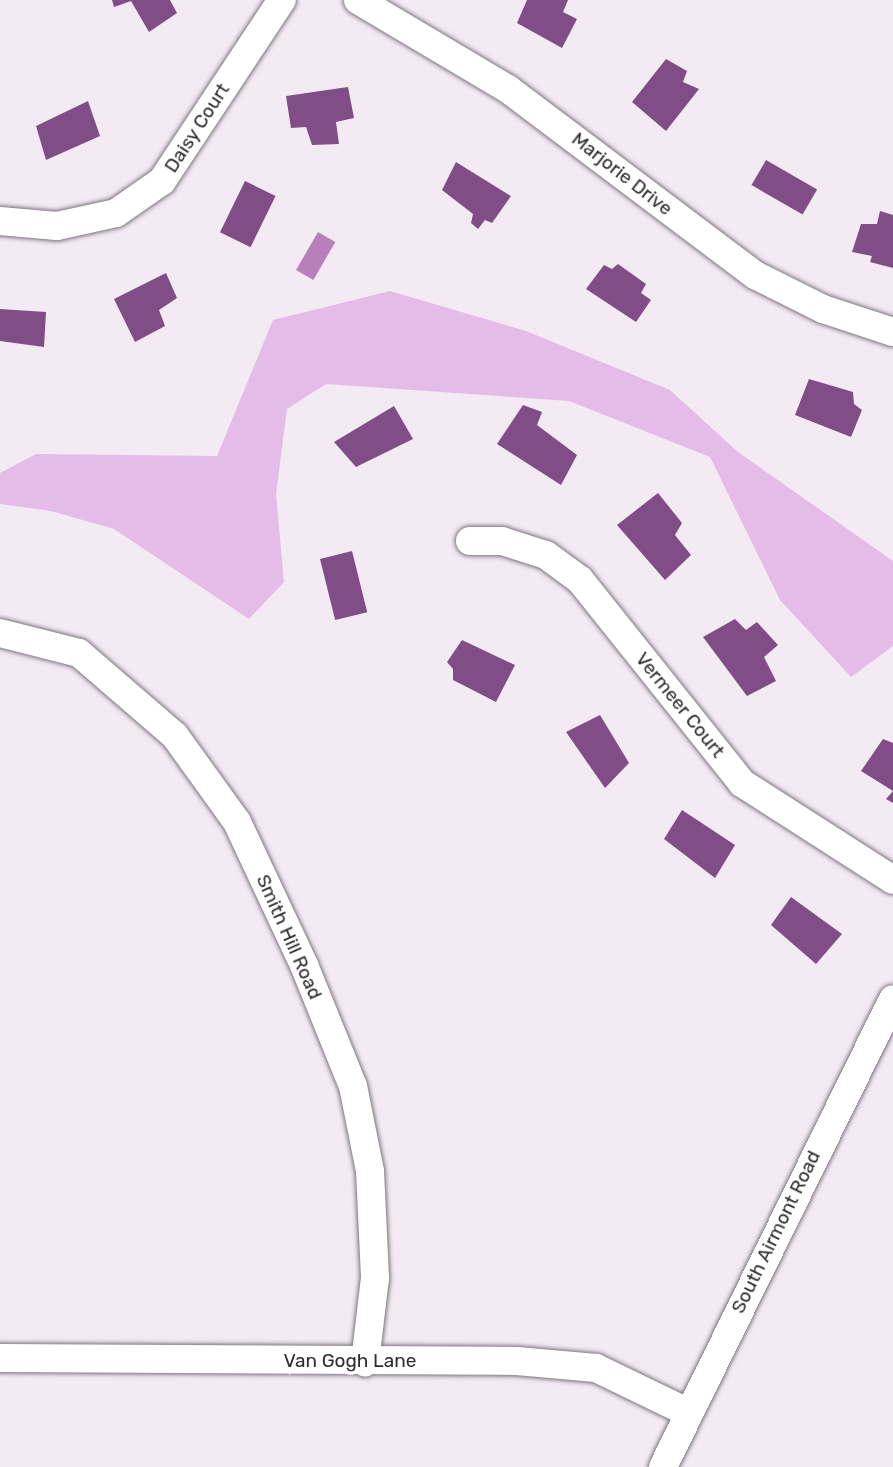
<!DOCTYPE html>
<style>
body{margin:0}
#map{position:relative;width:893px;height:1467px;overflow:hidden;background:#f3eaf4;font-family:Rubik,sans-serif}
div>[style]{position:absolute}
[style*='--x']{left:calc(var(--x)*1px);top:calc(var(--y)*1px);width:calc(var(--w)*1px);rotate:calc(var(--a)*1deg)}
.green>*{inset:0;background:#e5bce8}
.water>*{inset:0;background:#b780bb;transform-origin:0 0}
.building>*{inset:0;background:#814d86;transform-origin:0 0}
.roads{filter:drop-shadow(0 0 2px #7e767f) drop-shadow(0 0 2px #7e767f)}
.minor>*{height:28px;margin:-14px;padding:0 14px;transform-origin:14px;border-radius:14px;background:#fff}
span{translate:-50% -50%;white-space:nowrap;text-align:center;line-height:1.15;-webkit-text-stroke:7px #fff;paint-order:stroke}
.street-label{font-size:19px;color:#2f2b2f}
</style>
<div id="map">
<div class="green">
<i style="clip-path:polygon(390px 291px,526px 331px,670px 390px,738px 452px,893px 561px,893px 646px,851px 677px,780px 600px,710px 457px,569px 401px,326px 384px,287px 409px,276px 494px,284px 582px,249px 619px,114px 529px,51px 511px,0 504px,0 473px,36px 454px,217px 456px,273px 320px)"></i>
</div>
<div class="water">
<i style="left:318px;top:232px;width:20px;height:44px;rotate:30deg"></i>
</div>
<div class="building">
<i style="clip-path:polygon(112px 0,170px 0,177px 13px,149px 32px,131px 1px,114px 7px)"></i>
<i style="clip-path:polygon(527px 0,568px 0,563px 12px,577px 19px,562px 48px,517px 23px)"></i>
<i style="clip-path:polygon(666px 59px,687px 71px,683px 82px,699px 89px,666px 131px,632px 102px)"></i>
<i style="clip-path:polygon(348px 87px,354px 118px,336px 122px,339px 144px,312px 145px,306px 127px,291px 128px,286px 96px)"></i>
<i style="clip-path:polygon(88px 101px,100px 136px,46px 160px,36px 126px)"></i>
<i style="left:766px;top:160px;width:59px;height:29px;rotate:30deg"></i>
<i style="clip-path:polygon(456px 162px,511px 196px,492px 223px,485px 220px,478px 229px,471px 223px,473px 214px,442px 190px)"></i>
<i style="left:245px;top:181px;width:34px;height:57px;rotate:26deg"></i>
<i style="clip-path:polygon(880px 211px,893px 215px,893px 268px,870px 262px,872px 256px,852px 252px,861px 224px,877px 224px)"></i>
<i style="clip-path:polygon(618px 264px,646px 284px,641px 293px,651px 300px,636px 322px,586px 289px,604px 265px,612px 269px)"></i>
<i style="clip-path:polygon(166px 273px,177px 298px,159px 310px,165px 326px,135px 342px,114px 299px)"></i>
<i style="clip-path:polygon(0 309px,46px 312px,44px 347px,0 341px)"></i>
<i style="clip-path:polygon(809px 379px,853px 392px,854px 404px,862px 410px,851px 437px,795px 415px)"></i>
<i style="clip-path:polygon(523px 405px,542px 412px,537px 425px,577px 455px,561px 485px,497px 444px)"></i>
<i style="clip-path:polygon(394px 406px,413px 439px,356px 467px,334px 442px)"></i>
<i style="clip-path:polygon(658px 493px,682px 523px,675px 535px,691px 555px,665px 580px,617px 525px)"></i>
<i style="left:352px;top:551px;width:63px;height:33px;rotate:76deg"></i>
<i style="clip-path:polygon(735px 619px,746px 630px,757px 622px,778px 645px,764px 657px,776px 681px,747px 696px,703px 637px)"></i>
<i style="clip-path:polygon(462px 640px,515px 665px,496px 702px,453px 680px,453px 669px,447px 662px)"></i>
<i style="clip-path:polygon(600px 715px,629px 763px,605px 788px,566px 732px)"></i>
<i style="clip-path:polygon(883px 739px,893px 743px,893px 803px,886px 799px,893px 791px,861px 771px)"></i>
<i style="clip-path:polygon(682px 810px,735px 845px,715px 878px,664px 839px)"></i>
<i style="clip-path:polygon(791px 897px,842px 934px,816px 964px,771px 925px)"></i>
</div>
<div class="roads">
<div class="minor">
<i style="--x:358;--y:0;--w:174;--a:30.7"></i>
<i style="--x:508;--y:89;--w:309;--a:37"></i>
<i style="--x:755;--y:275;--w:76;--a:26.6"></i>
<i style="--x:823;--y:309;--w:74;--a:18.2"></i>
<i style="--x:0;--y:221;--w:57;--a:5"></i>
<i style="--x:57;--y:226;--w:60;--a:-12.4"></i>
<i style="--x:116;--y:213;--w:56;--a:-34.8"></i>
<i style="--x:162;--y:181;--w:217;--a:-56.5"></i>
<i style="--x:470;--y:541;--w:32;--a:0"></i>
<i style="--x:502;--y:541;--w:46;--a:17.7"></i>
<i style="--x:546;--y:555;--w:42;--a:36.3"></i>
<i style="--x:580;--y:580;--w:260;--a:51.4"></i>
<i style="--x:742;--y:783;--w:179;--a:32.7"></i>
<i style="--x:0;--y:633;--w:81;--a:14.2"></i>
<i style="--x:79;--y:653;--w:127;--a:40.8"></i>
<i style="--x:175;--y:736;--w:106;--a:54.2"></i>
<i style="--x:237;--y:822;--w:158;--a:64.9"></i>
<i style="--x:304;--y:965;--w:131;--a:68"></i>
<i style="--x:353;--y:1086;--w:87;--a:78.7"></i>
<i style="--x:370;--y:1171;--w:107;--a:87.3"></i>
<i style="--x:375;--y:1278;--w:85;--a:96.8"></i>
<i style="--x:0;--y:1358;--w:517;--a:0.33"></i>
<i style="--x:517;--y:1361;--w:79;--a:5.1"></i>
<i style="--x:596;--y:1368;--w:103;--a:25.8"></i>
<i style="--x:663;--y:1467;--w:521;--a:-63.83"></i>
</div>
</div>
<div class="street-label">
<span style="left:197px;top:128px;rotate:-57deg">Daisy Court</span>
<span style="left:622px;top:174px;rotate:38deg">Marjorie Drive</span>
<span style="left:680px;top:705px;rotate:51deg">Vermeer Court</span>
<span style="left:289px;top:937px;rotate:66deg">Smith Hill Road</span>
<span style="left:776px;top:1232px;rotate:-64deg">South Airmont Road</span>
<span style="left:350px;top:1361px">Van Gogh Lane</span>
</div>
</div>
